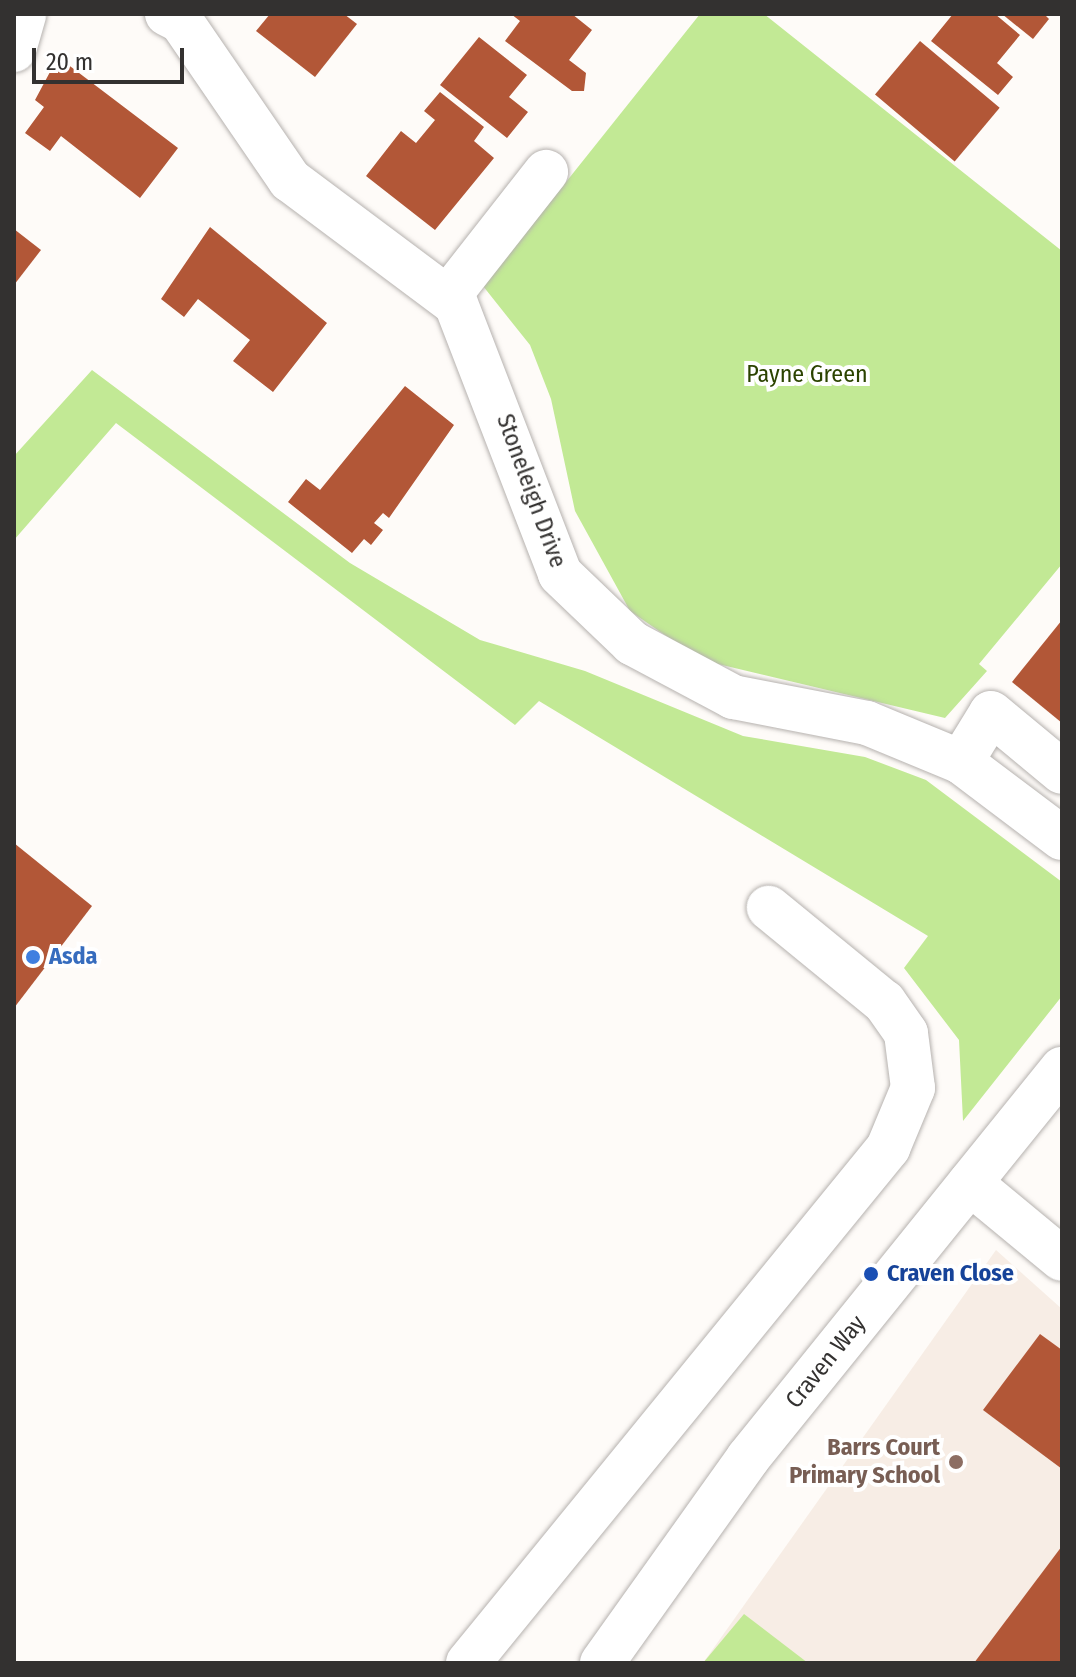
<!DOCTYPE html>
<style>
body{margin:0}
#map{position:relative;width:1076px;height:1677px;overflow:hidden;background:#fefbf8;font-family:"Fira Sans Condensed",sans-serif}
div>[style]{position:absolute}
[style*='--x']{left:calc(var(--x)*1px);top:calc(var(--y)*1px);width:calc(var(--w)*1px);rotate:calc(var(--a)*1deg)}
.built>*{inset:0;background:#f7ede5}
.green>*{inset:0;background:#c2e995}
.building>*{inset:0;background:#b25737;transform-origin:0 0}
.roads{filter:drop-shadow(0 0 2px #b6b2af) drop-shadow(0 0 2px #b6b2af)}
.minor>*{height:44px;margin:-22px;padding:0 22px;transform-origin:22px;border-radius:22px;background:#fff}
.dots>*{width:22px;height:22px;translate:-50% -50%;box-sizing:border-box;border:4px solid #fff;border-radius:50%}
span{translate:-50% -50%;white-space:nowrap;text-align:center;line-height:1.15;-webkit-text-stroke:8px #fff;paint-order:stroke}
.park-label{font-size:24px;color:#2b4300}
.street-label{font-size:24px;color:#333130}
.shop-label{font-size:24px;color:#366cbe;font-weight:700}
.left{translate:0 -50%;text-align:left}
.transit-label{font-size:24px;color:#164399;font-weight:700}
.education-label{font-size:24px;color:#785e54;font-weight:700}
.right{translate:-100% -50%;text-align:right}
.frame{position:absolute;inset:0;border:16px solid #333130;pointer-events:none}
.scale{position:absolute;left:32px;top:48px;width:152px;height:36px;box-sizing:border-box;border:4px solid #333130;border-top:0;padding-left:10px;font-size:24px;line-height:28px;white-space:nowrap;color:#333130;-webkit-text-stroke:6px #fff;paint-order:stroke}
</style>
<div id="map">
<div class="built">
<i style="clip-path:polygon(996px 1250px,1062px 1309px,1062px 1663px,703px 1663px)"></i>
</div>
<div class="green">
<i style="clip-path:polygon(700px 14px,764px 14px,1062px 251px,1062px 564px,979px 664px,987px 671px,945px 718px,701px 660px,630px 611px,575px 511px,551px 399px,530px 345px,483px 286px)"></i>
<i style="clip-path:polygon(92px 370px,350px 563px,480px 640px,585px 671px,743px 736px,865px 757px,926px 780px,1062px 882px,1062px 996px,963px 1121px,959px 1040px,904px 968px,928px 936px,539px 701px,515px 725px,116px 423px,14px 540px,14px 456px)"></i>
<i style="clip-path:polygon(744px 1614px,808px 1663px,703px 1663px)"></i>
</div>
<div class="building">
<i style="clip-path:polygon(270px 14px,344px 14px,357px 24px,315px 77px,256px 31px)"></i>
<i style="clip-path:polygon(511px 14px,572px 14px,592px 30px,569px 60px,586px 73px,584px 91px,572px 91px,505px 41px,520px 21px)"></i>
<i style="clip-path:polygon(953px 14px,995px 14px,1020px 35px,997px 63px,1013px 77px,998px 95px,931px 41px)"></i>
<i style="clip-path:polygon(1002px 14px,1044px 14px,1049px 19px,1033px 39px)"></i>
<i style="clip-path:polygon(479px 37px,527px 75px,509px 97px,528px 112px,507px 138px,440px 85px)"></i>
<i style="left:920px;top:41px;width:104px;height:70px;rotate:40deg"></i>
<i style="clip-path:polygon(58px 57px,178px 148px,140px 198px,61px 136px,50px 151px,25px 133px,44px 107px,35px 100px)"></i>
<i style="clip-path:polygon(440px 92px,484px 127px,474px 141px,494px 158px,435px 230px,366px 176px,401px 131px,416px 143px,435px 120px,424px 111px)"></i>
<i style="clip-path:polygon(210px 227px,327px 323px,273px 392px,233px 361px,250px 340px,198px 299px,184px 317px,161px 299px)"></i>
<i style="clip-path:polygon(14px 229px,41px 250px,14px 285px)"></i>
<i style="clip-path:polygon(405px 386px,454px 425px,389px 518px,383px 513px,374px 523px,383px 530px,371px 545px,364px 539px,352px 553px,288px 502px,306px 479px,320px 490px)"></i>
<i style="clip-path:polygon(1062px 620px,1062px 723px,1012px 682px)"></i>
<i style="clip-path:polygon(14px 843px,92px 906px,14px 1008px)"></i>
<i style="clip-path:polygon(1040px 1334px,1062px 1350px,1062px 1469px,983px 1410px)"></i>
<i style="clip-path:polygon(1062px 1546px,1062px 1663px,974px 1663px)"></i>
</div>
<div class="roads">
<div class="minor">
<i style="--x:167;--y:14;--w:16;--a:27"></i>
<i style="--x:181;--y:21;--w:193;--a:55.6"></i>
<i style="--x:290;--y:180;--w:207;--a:36.8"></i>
<i style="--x:456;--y:304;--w:289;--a:68.9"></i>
<i style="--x:560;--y:574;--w:100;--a:43.8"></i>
<i style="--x:632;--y:643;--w:115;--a:28.1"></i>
<i style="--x:733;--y:697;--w:136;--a:11"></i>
<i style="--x:867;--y:723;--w:102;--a:22.5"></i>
<i style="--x:961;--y:762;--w:126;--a:37"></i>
<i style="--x:14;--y:50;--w:37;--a:-74"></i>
<i style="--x:448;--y:297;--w:159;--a:-51.9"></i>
<i style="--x:961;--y:762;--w:57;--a:-58.5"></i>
<i style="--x:991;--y:713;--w:92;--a:39.7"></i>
<i style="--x:970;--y:1183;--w:119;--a:39.6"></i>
<i style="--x:468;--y:1663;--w:665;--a:-50.8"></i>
<i style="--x:888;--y:1148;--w:65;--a:-67.4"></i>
<i style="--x:913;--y:1088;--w:55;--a:-97.3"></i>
<i style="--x:906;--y:1033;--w:38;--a:-125"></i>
<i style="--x:884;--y:1002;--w:149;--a:-140.7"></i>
<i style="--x:602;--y:1663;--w:252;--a:-54.5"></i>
<i style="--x:748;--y:1458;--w:500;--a:-51.1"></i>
</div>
</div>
<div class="dots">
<i style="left:33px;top:957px;background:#3f7fe0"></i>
<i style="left:871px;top:1274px;background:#1a4fb4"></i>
<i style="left:956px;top:1462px;background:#8d6e63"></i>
</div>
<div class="park-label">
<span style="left:807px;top:375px">Payne Green</span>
</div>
<div class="street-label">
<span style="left:531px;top:491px;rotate:70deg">Stoneleigh Drive</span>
<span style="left:826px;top:1362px;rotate:-51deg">Craven Way</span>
</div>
<div class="shop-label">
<span class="left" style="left:49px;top:957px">Asda</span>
</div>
<div class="transit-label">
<span class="left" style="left:887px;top:1274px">Craven Close</span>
</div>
<div class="education-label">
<span class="right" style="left:940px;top:1462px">Barrs Court<br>Primary School</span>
</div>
<div class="frame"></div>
<div class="scale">20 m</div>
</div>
